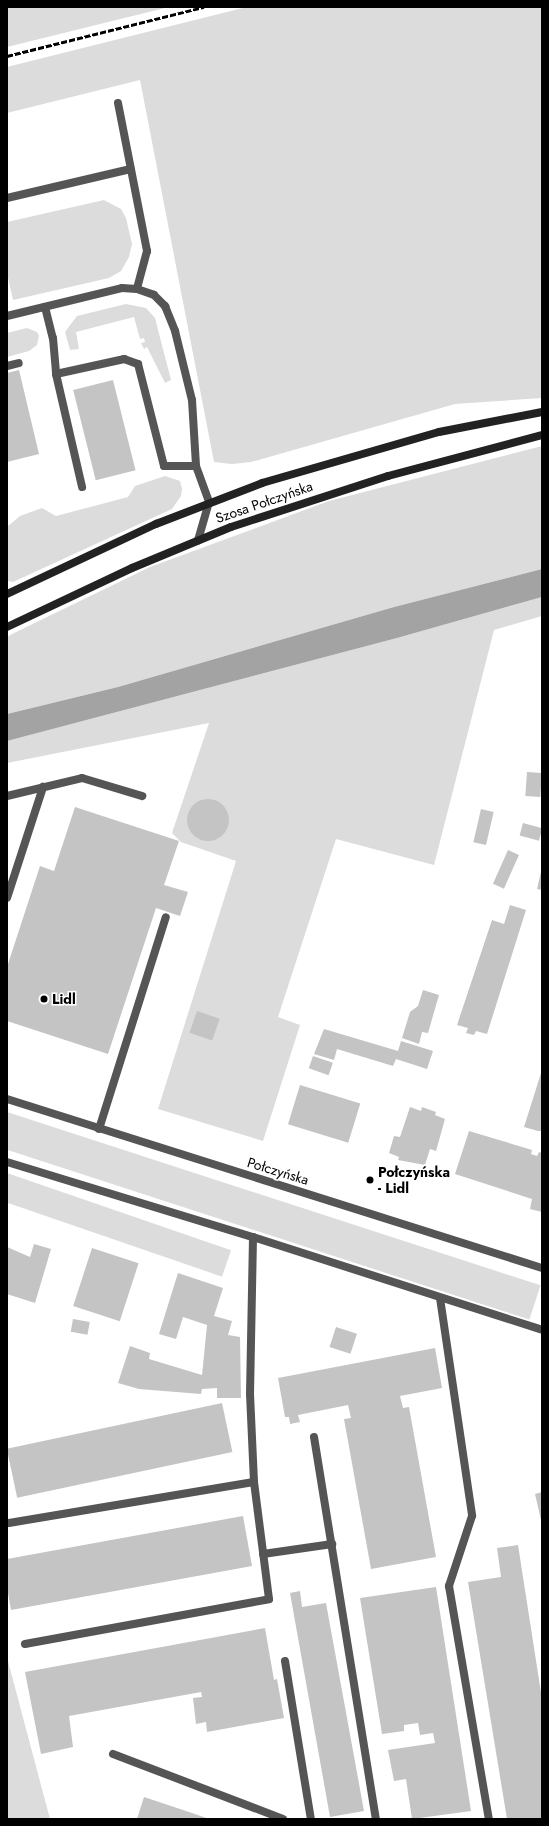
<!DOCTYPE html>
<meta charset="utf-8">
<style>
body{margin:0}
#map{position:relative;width:549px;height:1826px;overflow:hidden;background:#fff;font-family:Jost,sans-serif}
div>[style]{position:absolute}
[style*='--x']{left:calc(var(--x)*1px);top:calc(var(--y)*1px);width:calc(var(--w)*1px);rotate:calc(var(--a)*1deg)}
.green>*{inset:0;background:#dcdcdc;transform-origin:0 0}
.water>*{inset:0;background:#a3a3a3}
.building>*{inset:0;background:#c4c4c4;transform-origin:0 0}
.round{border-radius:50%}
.service>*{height:8px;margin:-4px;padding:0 4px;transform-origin:4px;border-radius:4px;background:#555}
.minor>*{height:8px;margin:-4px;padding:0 4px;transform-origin:4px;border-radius:4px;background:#555}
.tertiary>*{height:8px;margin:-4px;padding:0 4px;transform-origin:4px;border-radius:4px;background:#555}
.secondary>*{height:8px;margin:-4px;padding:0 4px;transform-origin:4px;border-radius:4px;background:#222}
.rail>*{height:3px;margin-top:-1.5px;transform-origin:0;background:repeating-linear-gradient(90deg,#000 0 6px,transparent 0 8px)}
.dots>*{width:11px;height:11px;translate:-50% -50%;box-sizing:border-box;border:2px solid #fff;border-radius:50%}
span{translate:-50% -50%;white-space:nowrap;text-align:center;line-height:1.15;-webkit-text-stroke:3px #fff;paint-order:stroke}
.street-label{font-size:14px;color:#000}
.poi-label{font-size:14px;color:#000;font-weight:700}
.left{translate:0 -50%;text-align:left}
.frame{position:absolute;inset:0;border:8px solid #000;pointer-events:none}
</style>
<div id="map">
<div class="green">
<i style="clip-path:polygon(7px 7px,169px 7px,7px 47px)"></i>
<i style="clip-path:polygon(247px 7px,542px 7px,542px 398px,455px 404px,251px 462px,232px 464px,214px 462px,140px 80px,7px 113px,7px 67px)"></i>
<i style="clip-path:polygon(104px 200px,121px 209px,126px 218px,132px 244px,129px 257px,121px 271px,109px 278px,13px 300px,7px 273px,7px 222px)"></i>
<i style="clip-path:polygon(126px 304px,146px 308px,155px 318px,171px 380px,165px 383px,147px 347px,144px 349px,141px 343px,145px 342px,144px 338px,140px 339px,134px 317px,76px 332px,79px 349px,70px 350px,65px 332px,77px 316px)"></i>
<i style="clip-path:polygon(27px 328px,37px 332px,39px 336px,37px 345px,29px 351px,7px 357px,7px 333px)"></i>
<i style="clip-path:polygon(542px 446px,542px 569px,394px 607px,118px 687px,7px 714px,7px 637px,12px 634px,150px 567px,329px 501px)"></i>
<i style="clip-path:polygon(165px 476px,180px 481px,182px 489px,181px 496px,172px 509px,13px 582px,7px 581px,7px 527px,20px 516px,42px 508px,56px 516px,128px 497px,135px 486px)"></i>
<i style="clip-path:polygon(542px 597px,542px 616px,494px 630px,434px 865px,336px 839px,278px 1017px,300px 1025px,263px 1141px,158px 1109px,236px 861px,181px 842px,172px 833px,209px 723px,7px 763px,7px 741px,397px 638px)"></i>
<i style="left:7px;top:1112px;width:561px;height:36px;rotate:18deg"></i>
<i style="left:7px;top:1173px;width:237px;height:28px;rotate:19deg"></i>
<i style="clip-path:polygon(7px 1656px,8px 1661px,50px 1819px,7px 1819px)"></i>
</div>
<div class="water">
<i style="clip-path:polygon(542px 569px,542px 597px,397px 638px,7px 741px,7px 714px,118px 687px,394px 607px)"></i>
</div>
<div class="building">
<i style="clip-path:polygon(19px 370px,39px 454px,7px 462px,7px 373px)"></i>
<i style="left:113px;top:380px;width:93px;height:41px;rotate:76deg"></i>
<i style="left:527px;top:772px;width:15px;height:24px;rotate:4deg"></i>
<i class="round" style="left:187px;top:799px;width:42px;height:42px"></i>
<i style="clip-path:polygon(75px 807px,179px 841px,164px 885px,188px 892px,180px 916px,156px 908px,108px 1054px,7px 1021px,7px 967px,40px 866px,54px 871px)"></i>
<i style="left:481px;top:809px;width:13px;height:34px;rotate:13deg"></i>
<i style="left:523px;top:823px;width:20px;height:13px;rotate:15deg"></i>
<i style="left:508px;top:850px;width:12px;height:37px;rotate:24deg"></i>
<i style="clip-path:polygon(542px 867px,542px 890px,537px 889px)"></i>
<i style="clip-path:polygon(510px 905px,526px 910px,487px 1034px,476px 1031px,474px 1035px,466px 1033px,468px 1028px,457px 1025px,492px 920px,504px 924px)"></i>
<i style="clip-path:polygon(423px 990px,439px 995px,428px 1033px,422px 1032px,419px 1044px,402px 1038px,410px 1012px,418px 1006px)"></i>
<i style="left:197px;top:1011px;width:24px;height:23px;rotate:19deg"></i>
<i style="clip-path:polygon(324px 1029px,398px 1051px,401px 1041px,433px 1051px,427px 1069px,396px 1059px,393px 1066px,337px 1049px,334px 1060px,314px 1054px)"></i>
<i style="left:313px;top:1056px;width:21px;height:13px;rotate:19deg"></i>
<i style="clip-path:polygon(542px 1070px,542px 1131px,538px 1131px,524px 1127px)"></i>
<i style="left:300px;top:1085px;width:63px;height:41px;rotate:17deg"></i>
<i style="clip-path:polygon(410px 1107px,421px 1111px,422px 1107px,436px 1112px,435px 1115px,445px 1119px,436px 1151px,430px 1149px,425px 1165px,398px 1160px,399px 1157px,389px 1153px,394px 1136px,400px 1137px)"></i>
<i style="clip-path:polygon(469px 1131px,532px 1150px,531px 1154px,537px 1156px,539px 1152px,542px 1153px,542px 1212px,530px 1209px,532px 1199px,455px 1174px)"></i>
<i style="clip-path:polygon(34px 1244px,51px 1249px,35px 1303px,7px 1294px,7px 1247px,30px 1257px)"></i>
<i style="left:92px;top:1248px;width:49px;height:61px;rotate:18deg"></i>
<i style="clip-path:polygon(178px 1273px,223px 1288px,214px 1316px,232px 1321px,228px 1335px,240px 1337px,241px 1398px,217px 1398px,217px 1388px,202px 1389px,201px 1394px,139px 1389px,118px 1383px,130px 1346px,150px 1353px,149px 1359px,202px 1375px,207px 1325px,183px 1317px,176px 1339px,159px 1334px)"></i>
<i style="left:73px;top:1319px;width:17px;height:13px;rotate:10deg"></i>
<i style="left:336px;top:1327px;width:22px;height:21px;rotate:18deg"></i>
<i style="clip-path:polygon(435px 1348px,442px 1388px,400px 1396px,403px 1408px,409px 1407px,436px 1557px,371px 1569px,344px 1419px,351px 1418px,348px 1405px,298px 1415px,300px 1422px,290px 1424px,289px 1417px,285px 1417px,278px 1378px)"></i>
<i style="left:222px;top:1403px;width:50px;height:220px;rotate:78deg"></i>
<i style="clip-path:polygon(542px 1492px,542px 1520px,541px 1520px,535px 1494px)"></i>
<i style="clip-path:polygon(243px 1516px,252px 1566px,11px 1610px,7px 1587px,7px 1559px)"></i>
<i style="clip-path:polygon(518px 1545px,542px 1699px,542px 1819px,507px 1819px,468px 1582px,501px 1577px,497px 1548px)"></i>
<i style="clip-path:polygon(436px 1587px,471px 1811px,412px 1819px,406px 1779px,394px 1781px,388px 1750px,435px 1743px,433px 1733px,420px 1735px,418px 1723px,404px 1725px,404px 1731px,382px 1734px,360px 1598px)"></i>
<i style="clip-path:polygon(300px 1591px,302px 1607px,326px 1603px,364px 1811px,330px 1817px,290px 1593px)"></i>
<i style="clip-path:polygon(265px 1628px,274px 1680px,277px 1679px,284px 1718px,207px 1732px,206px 1722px,196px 1724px,193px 1698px,202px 1697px,201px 1692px,69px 1716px,73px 1747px,41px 1754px,25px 1672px)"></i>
<i style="clip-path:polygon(144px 1797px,192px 1813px,209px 1819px,137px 1819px)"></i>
</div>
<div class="service">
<i style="--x:118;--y:103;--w:151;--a:78.9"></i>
<i style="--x:147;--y:251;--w:39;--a:105"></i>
<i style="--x:7;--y:198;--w:127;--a:-13.2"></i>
<i style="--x:45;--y:307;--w:32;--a:76"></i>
<i style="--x:53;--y:338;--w:36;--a:85"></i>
<i style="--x:56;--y:374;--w:116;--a:77"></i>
<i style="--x:7;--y:316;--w:118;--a:-13.7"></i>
<i style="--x:122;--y:288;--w:15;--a:4"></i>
<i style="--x:137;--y:289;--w:18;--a:19"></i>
<i style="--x:154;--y:295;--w:16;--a:45"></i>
<i style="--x:165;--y:306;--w:27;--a:68"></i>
<i style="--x:175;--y:331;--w:71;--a:76.2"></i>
<i style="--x:192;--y:400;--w:66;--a:86.5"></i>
<i style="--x:7;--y:366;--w:12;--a:-14"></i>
<i style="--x:56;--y:374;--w:70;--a:-12.4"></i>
<i style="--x:124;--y:359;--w:15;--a:20"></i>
<i style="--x:138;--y:364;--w:105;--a:75.7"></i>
<i style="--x:164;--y:466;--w:32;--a:0"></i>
<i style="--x:196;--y:466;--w:38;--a:70"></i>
<i style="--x:209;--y:502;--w:40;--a:106"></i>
<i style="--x:7;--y:796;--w:77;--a:-13.5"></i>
<i style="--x:82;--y:778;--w:63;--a:16.7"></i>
<i style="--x:7;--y:898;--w:117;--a:-72"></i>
<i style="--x:99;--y:1129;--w:222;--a:-72.5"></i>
<i style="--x:440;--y:1298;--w:220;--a:81.6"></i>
<i style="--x:472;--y:1516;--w:74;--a:108.2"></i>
<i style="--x:449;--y:1586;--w:236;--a:80.3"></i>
<i style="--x:314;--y:1437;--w:387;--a:80.8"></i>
<i style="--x:9;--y:1523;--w:248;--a:-9.5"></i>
<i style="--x:263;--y:1554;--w:70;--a:-8.2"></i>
<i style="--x:25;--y:1644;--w:248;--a:-10.4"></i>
<i style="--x:269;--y:1599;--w:118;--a:-97.3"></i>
<i style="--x:254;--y:1482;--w:88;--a:-92.6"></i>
<i style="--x:250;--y:1394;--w:157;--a:-88.9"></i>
<i style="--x:285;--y:1661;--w:160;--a:80.7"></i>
<i style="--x:113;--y:1754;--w:182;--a:20.9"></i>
</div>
<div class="minor">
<i style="--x:7;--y:1162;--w:257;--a:17"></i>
<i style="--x:253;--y:1237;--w:304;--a:17.8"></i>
</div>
<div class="tertiary">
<i style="--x:7;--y:1099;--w:561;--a:17.53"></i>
</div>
<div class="secondary">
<i style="--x:7;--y:594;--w:165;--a:-25.2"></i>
<i style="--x:156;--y:524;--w:114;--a:-21.1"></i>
<i style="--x:262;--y:483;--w:184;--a:-16.1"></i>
<i style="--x:439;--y:432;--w:105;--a:-11"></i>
<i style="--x:7;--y:627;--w:138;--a:-25.3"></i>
<i style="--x:132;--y:568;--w:107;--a:-22.5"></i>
<i style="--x:231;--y:527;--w:165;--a:-18"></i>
<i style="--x:388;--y:476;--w:159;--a:-14.9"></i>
</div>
<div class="rail">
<i style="--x:7;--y:56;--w:203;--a:-14"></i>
</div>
<div class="dots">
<i style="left:44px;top:999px;background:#000"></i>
<i style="left:370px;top:1180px;background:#000"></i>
</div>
<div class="street-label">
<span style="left:264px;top:502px;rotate:-19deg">Szosa Połczyńska</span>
<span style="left:278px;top:1171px;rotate:17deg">Połczyńska</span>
</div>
<div class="poi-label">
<span class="left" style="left:52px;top:999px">Lidl</span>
<span class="left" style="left:378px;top:1180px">Połczyńska<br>- Lidl</span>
</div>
<div class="frame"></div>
</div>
